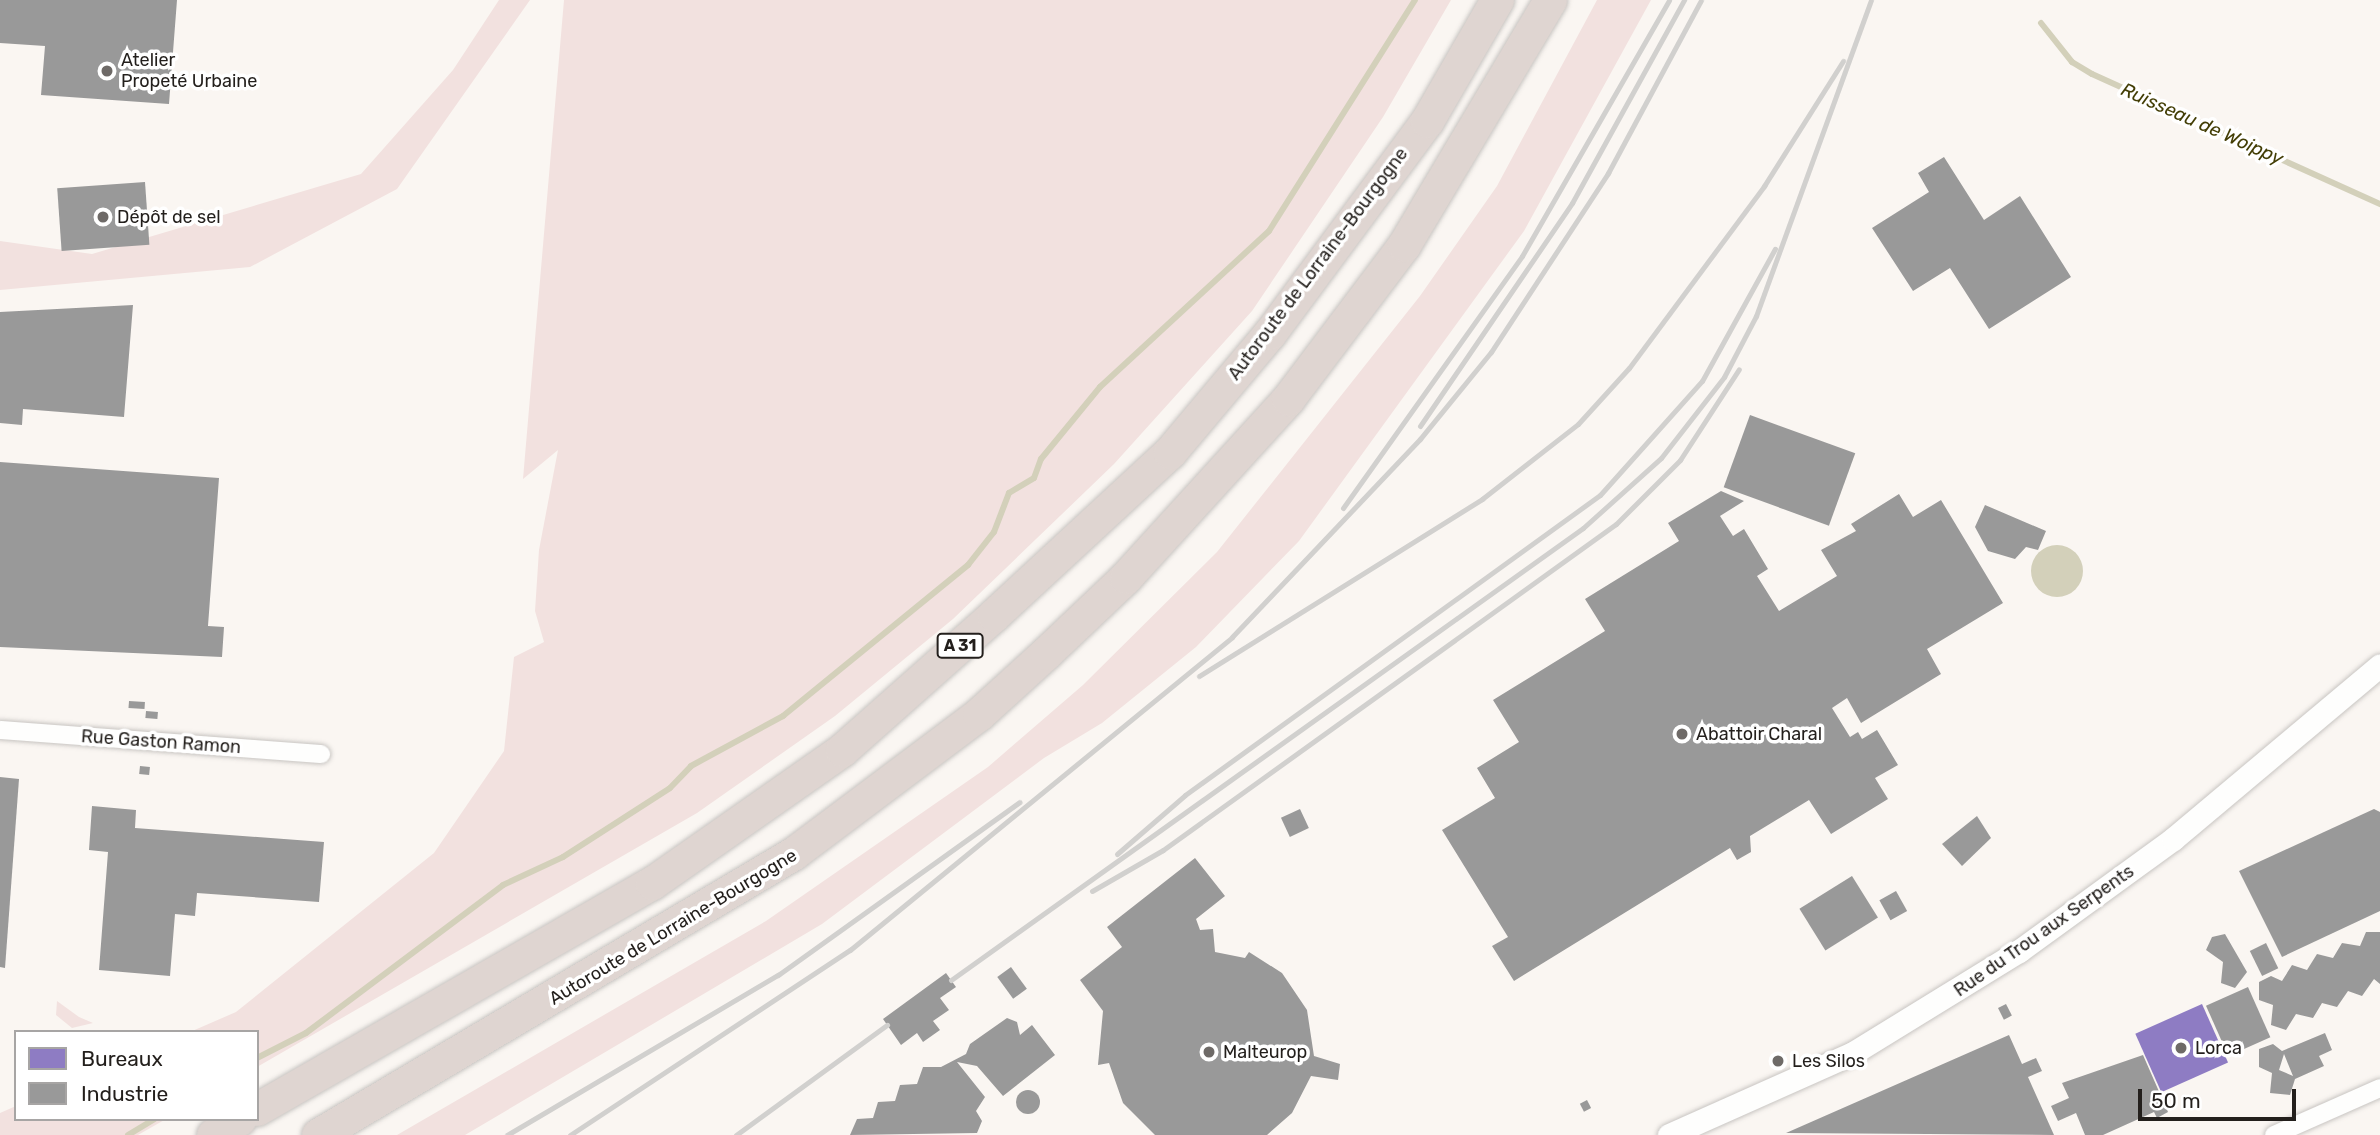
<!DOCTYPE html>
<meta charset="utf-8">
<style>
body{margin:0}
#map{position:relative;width:2380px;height:1135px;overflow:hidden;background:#faf6f2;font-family:Rubik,sans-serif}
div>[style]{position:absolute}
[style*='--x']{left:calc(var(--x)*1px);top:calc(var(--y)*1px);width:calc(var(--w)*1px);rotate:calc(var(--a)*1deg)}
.green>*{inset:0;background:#f2e1df}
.water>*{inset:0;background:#d3d0ba}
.round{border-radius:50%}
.offices>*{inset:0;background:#8e7cc3;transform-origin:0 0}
.industry>*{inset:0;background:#999;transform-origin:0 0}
.stream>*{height:6px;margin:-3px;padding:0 3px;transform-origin:3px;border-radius:3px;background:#d3d0ba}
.roads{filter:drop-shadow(0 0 2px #c8c5c2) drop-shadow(0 0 2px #c8c5c2)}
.minor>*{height:18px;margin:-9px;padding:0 9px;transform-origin:9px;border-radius:9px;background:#fefefd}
.tertiary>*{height:23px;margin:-11.5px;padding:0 11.5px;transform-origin:11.5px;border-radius:11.5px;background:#fefefd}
.motorway>*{height:33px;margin:-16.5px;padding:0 16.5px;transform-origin:16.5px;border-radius:16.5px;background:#dfd5d1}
.rail>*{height:5px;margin:-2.5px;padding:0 2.5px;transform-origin:2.5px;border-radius:2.5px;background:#d1d0ce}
.dots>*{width:19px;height:19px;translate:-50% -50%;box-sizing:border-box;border:4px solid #fff;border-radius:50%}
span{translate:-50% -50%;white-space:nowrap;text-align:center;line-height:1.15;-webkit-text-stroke:7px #fff;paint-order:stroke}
.shield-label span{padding:2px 5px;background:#fff;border:2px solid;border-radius:5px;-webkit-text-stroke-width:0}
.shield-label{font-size:16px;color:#231f1c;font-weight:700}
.poi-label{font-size:18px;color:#231f1c}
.left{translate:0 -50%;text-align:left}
.street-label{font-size:18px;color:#231f1c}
.water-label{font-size:19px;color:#433e06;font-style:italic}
.legend{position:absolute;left:14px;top:1030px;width:245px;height:91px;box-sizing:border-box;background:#fff;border:2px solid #a7a5a4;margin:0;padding:9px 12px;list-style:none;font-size:21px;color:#231f1c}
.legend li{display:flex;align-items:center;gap:14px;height:35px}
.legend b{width:35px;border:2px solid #a7a5a4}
.scale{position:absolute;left:2138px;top:1089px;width:158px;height:32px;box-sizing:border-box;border:4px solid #231f1c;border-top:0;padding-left:9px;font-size:21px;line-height:24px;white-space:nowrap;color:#231f1c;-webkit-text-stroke:5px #fff;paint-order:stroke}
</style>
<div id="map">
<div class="green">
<i style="clip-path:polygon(499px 0,530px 0,397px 189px,250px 267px,0 290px,0 241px,92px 254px,361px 174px,453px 70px)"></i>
<i style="clip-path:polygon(564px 0,1451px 0,1383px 117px,1252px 311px,1114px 464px,953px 619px,835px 716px,697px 813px,257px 1067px,257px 1032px,190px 1032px,236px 1012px,434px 853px,504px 751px,514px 657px,544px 642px,535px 611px,539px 550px,558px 450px,523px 479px)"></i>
<i style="clip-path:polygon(1597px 0,1651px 0,1524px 231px,1299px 541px,1196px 647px,1102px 723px,1044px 758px,822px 924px,465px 1135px,397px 1135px,766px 921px,988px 767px,1083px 685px,1217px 552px,1420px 296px,1497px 186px)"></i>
<i style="clip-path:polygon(57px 1001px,79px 1017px,93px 1023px,72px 1028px,56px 1015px)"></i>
<i style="clip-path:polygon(16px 1106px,16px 1119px,166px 1119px,138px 1135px,0 1135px,0 1113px)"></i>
</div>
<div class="water">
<i class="round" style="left:2031px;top:545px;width:52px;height:52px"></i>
</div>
<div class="offices">
<i style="left:2202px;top:1004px;width:64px;height:73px;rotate:66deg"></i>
</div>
<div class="industry">
<i style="clip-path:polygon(0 0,177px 0,169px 104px,41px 95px,45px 46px,0 43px)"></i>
<i style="clip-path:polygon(1944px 157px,1984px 220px,2020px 196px,2071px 277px,1989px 329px,1950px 268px,1913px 291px,1872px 228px,1929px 192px,1918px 173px)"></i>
<i style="left:145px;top:182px;width:63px;height:88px;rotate:86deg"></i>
<i style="clip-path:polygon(133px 305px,124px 417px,23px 409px,22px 425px,0 423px,0 312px)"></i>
<i style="left:1750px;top:415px;width:112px;height:77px;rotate:20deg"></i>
<i style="clip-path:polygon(0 462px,219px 478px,208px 626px,224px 627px,222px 657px,0 647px)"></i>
<i style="clip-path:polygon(1721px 491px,1744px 501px,1720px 516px,1733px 536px,1744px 529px,1768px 569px,1757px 576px,1779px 611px,1837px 576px,1821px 550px,1856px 531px,1851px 524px,1899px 494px,1913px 517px,1941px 500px,2003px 603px,1927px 649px,1941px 674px,1861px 723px,1847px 698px,1832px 708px,1850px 737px,1858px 732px,1862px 739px,1877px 730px,1898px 765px,1875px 778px,1888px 799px,1831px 834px,1809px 800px,1750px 836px,1751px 852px,1737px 860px,1730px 848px,1514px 981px,1492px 946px,1508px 937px,1442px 830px,1495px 798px,1477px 768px,1519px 742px,1493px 700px,1605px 631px,1585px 599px,1679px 541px,1668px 523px)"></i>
<i style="clip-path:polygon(1985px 505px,2046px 531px,2038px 550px,2026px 547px,2015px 559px,1988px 551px,1975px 527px)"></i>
<i style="left:129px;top:701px;width:16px;height:7px;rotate:4deg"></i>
<i style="left:146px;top:711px;width:12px;height:7px;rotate:5deg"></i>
<i style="left:140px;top:766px;width:10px;height:8px;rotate:6deg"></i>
<i style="clip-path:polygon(0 777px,19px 779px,5px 968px,0 967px)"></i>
<i style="clip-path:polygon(92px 806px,136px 810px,135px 828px,324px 842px,319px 902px,197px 893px,195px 916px,175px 914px,170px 976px,99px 970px,108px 852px,89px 850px)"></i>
<i style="left:1300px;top:809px;width:21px;height:21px;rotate:65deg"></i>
<i style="clip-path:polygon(2374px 809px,2380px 812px,2380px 911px,2282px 957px,2239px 871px)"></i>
<i style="clip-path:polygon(1977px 816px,1991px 838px,1962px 866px,1942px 844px)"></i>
<i style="clip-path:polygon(1195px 858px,1225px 896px,1196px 919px,1200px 930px,1213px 929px,1215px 952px,1245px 958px,1249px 952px,1282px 973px,1307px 1010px,1314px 1056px,1340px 1064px,1338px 1080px,1311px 1076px,1292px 1113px,1267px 1135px,1155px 1135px,1123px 1103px,1109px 1063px,1098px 1065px,1103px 1011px,1080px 980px,1122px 947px,1107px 927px)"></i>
<i style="left:1852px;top:876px;width:49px;height:62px;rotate:58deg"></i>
<i style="left:1896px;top:891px;width:23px;height:19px;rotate:61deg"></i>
<i style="clip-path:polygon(2366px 932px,2380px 932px,2380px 984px,2374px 979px,2362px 996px,2348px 991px,2337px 1007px,2322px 1003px,2313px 1018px,2296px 1014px,2286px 1030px,2271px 1025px,2273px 1005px,2259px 1000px,2259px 982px,2271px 976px,2282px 981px,2292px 965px,2307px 970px,2317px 954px,2333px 958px,2342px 943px,2360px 946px)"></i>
<i style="clip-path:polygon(2225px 934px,2247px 972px,2235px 988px,2221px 983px,2223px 962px,2206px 950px,2212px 937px)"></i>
<i style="left:2266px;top:943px;width:28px;height:18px;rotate:64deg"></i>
<i style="left:1011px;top:967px;width:27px;height:17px;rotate:54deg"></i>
<i style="clip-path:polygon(946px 973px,956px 987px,940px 998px,949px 1010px,933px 1021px,940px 1030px,923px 1042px,917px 1033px,901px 1045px,883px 1019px)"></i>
<i style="left:2248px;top:987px;width:55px;height:46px;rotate:66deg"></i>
<i style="left:2006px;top:1004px;width:13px;height:9px;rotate:63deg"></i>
<i style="clip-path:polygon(1007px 1018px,1017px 1022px,1020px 1035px,1032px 1025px,1055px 1055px,1003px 1096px,977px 1066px,957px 1062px,985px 1097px,976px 1111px,982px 1121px,977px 1133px,850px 1135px,857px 1119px,873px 1118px,878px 1102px,895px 1101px,900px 1085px,917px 1084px,923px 1067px,941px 1067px,966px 1054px,970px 1044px)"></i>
<i style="clip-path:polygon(evenodd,2325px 1033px,2332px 1050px,2319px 1056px,2324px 1066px,2295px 1079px,2290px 1095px,2270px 1093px,2272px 1073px,2259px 1067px,2259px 1049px,2273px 1044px,2282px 1051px,2325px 1033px,2284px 1054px,2293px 1076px,2279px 1070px,2284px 1054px)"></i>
<i style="clip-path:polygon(2009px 1035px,2022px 1064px,2036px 1058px,2042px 1071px,2028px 1077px,2054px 1135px,1786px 1133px)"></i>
<i style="clip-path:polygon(2143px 1055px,2168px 1112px,2157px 1118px,2154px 1112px,2103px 1135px,2085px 1135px,2076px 1113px,2058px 1121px,2051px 1106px,2069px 1098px,2062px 1083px)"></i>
<i class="round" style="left:1016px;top:1090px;width:24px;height:24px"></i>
<i style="left:1587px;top:1100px;width:9px;height:8px;rotate:63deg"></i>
</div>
<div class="stream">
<i style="--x:2041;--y:23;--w:50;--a:51.5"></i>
<i style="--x:2072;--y:62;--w:23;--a:31"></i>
<i style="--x:2092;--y:74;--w:316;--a:24.3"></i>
<i style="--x:257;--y:1058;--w:55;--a:-27"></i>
<i style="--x:306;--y:1033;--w:246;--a:-36.9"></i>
<i style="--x:503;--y:885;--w:66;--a:-25"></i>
<i style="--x:563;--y:857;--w:127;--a:-32.8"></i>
<i style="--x:670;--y:788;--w:30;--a:-46"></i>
<i style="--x:691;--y:766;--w:105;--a:-28.5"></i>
<i style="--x:783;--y:716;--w:239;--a:-39.2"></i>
<i style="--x:968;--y:565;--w:42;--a:-51.8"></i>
<i style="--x:994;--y:532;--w:42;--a:-69"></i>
<i style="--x:1009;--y:493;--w:29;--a:-31"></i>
<i style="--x:1034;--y:478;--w:20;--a:-70"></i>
<i style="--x:1041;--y:459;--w:93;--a:-50.7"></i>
<i style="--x:1100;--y:387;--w:230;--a:-42.7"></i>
<i style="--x:1269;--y:231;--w:273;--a:-57.7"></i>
<i style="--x:128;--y:1135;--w:31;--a:-31"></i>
</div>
<div class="roads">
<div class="minor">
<i style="--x:0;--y:730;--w:322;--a:4.3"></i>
<i style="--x:2274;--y:1135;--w:116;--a:-23.9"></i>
</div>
<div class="tertiary">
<i style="--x:1669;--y:1135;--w:201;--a:-24"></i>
<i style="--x:1853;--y:1053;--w:195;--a:-31.6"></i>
<i style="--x:2019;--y:951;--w:190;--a:-36"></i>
<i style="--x:2173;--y:839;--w:270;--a:-40"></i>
</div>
<div class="motorway">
<i style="--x:257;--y:1109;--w:455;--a:-29.8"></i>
<i style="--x:652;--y:883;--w:232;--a:-35"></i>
<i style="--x:842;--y:750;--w:203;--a:-41.6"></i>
<i style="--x:994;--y:615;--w:240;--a:-42.8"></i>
<i style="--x:1170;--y:452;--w:155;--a:-50"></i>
<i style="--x:1270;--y:333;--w:264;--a:-53.5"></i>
<i style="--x:1427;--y:121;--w:140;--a:-60"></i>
<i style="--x:213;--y:1135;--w:31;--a:-31"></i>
<i style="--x:318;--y:1135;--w:553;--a:-30.64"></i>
<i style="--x:794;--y:853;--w:231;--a:-36.9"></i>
<i style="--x:979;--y:714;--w:91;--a:-42.3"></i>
<i style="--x:1046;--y:653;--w:110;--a:-43.5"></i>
<i style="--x:1126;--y:577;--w:241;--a:-47.7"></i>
<i style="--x:1288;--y:399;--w:193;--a:-53"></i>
<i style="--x:1404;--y:245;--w:285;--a:-59.2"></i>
</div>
</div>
<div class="rail">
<i style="--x:1420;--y:426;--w:270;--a:-55.7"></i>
<i style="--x:1572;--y:203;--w:232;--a:-61.1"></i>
<i style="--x:1343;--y:508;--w:309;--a:-54.6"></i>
<i style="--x:1522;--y:256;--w:295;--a:-60.1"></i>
<i style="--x:1199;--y:676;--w:334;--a:-32"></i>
<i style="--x:1482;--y:499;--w:122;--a:-38"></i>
<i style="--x:1578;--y:424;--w:76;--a:-47.7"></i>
<i style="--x:1629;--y:368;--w:227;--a:-53.4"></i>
<i style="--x:1764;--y:186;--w:148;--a:-57.7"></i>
<i style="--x:1117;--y:854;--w:90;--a:-40.9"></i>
<i style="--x:1185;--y:795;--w:512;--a:-35.86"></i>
<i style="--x:1600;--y:495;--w:153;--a:-48.2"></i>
<i style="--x:1702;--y:381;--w:151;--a:-61.1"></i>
<i style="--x:1092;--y:891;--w:82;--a:-30"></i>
<i style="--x:1163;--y:850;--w:558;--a:-35.74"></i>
<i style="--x:1616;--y:524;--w:91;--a:-45"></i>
<i style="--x:1680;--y:460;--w:108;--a:-57"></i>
<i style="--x:951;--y:980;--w:777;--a:-35.57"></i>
<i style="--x:1583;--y:528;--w:105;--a:-41.9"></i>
<i style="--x:1661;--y:458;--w:103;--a:-52.1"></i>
<i style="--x:1724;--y:377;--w:69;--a:-62.3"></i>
<i style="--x:1756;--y:316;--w:336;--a:-70"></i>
<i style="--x:507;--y:1135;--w:315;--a:-30.6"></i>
<i style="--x:778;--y:975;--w:297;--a:-35.6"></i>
<i style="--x:570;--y:1135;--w:336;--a:-33.5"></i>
<i style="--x:850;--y:950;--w:494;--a:-39.3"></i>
<i style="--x:1232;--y:637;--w:273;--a:-46.5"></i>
<i style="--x:1420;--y:439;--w:112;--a:-50.8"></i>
<i style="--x:1491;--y:352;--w:214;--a:-56.8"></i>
<i style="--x:1608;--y:173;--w:196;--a:-61.7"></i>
<i style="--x:736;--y:1135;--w:187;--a:-36.1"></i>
</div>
<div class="dots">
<i style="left:107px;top:71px;background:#6e6a67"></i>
<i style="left:103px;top:217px;background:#6e6a67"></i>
<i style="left:1682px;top:734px;background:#6e6a67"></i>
<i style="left:2181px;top:1048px;background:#6e6a67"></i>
<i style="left:1209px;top:1052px;background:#6e6a67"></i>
<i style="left:1778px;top:1061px;background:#6e6a67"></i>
</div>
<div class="shield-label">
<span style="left:960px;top:646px">A 31</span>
</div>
<div class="poi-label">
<span class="left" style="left:121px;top:71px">Atelier<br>Propeté Urbaine</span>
<span class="left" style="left:117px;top:217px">Dépôt de sel</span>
<span class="left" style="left:1696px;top:734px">Abattoir Charal</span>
<span class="left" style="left:2195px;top:1048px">Lorca</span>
<span class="left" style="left:1223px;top:1052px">Malteurop</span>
<span class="left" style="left:1792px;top:1061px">Les Silos</span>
</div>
<div class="street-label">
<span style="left:1318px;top:264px;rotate:-53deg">Autoroute de Lorraine-Bourgogne</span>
<span style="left:161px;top:742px;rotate:4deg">Rue Gaston Ramon</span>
<span style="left:673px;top:927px;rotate:-31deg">Autoroute de Lorraine-Bourgogne</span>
<span style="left:2044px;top:931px;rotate:-35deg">Rue du Trou aux Serpents</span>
</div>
<div class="water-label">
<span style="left:2202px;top:124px;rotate:24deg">Ruisseau de Woippy</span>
</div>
<ul class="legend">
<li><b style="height:19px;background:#8e7cc3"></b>Bureaux</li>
<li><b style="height:19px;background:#999"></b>Industrie</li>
</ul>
<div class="scale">50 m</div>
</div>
